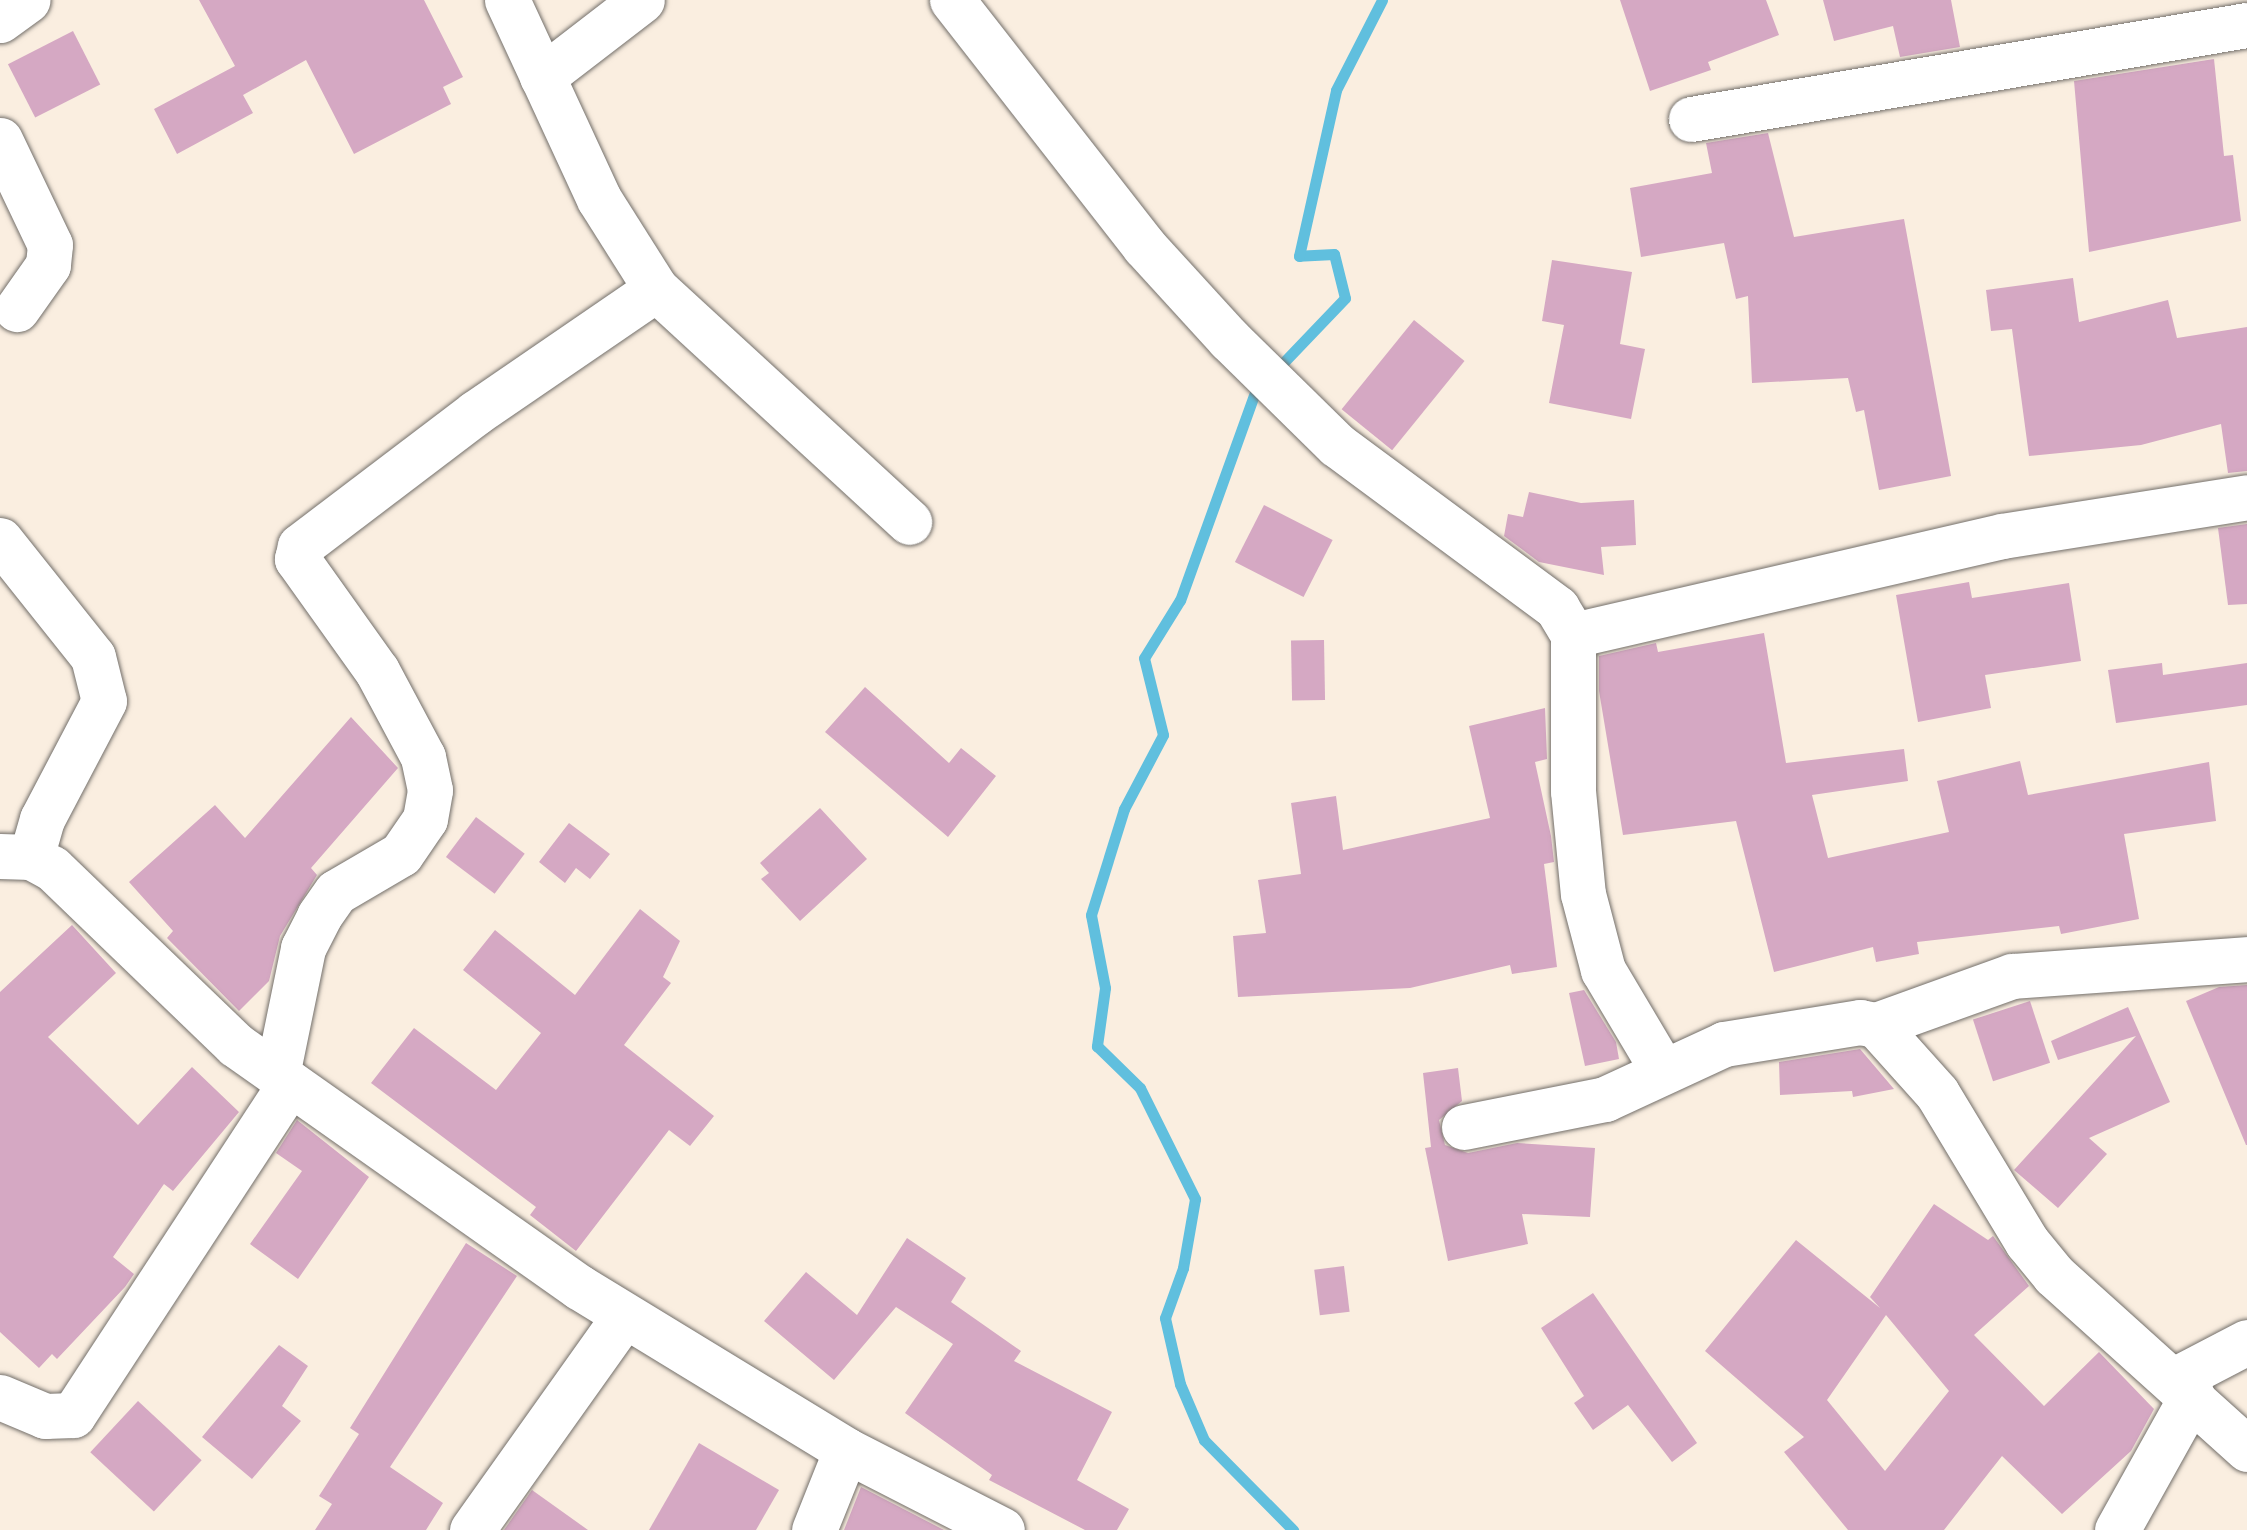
<!DOCTYPE html>
<style>
body{margin:0}
#map{position:relative;width:2247px;height:1530px;overflow:hidden;background:#faeee0;font-family:"Architects Daughter",sans-serif}
div>[style]{position:absolute}
[style*='--x']{left:calc(var(--x)*1px);top:calc(var(--y)*1px);width:calc(var(--w)*1px);rotate:calc(var(--a)*1deg)}
.stream>*{height:11px;margin:-5.5px;padding:0 5.5px;transform-origin:5.5px;border-radius:5.5px;background:#60bfde}
.building>*{inset:0;background:#d5a8c3;transform-origin:0 0}
.roads{filter:drop-shadow(0 0 2px #736f6a) drop-shadow(0 0 2px #736f6a)}
.minor>*{height:45px;margin:-22.5px;padding:0 22.5px;transform-origin:22.5px;border-radius:22.5px;background:#fff}
span{translate:-50% -50%;white-space:nowrap;text-align:center;line-height:1.15;-webkit-text-stroke:9px #fff;paint-order:stroke}
</style>
<div id="map">
<div class="stream">
<i style="--x:1282;--y:364;--w:91;--a:-46.3"></i>
<i style="--x:1345;--y:298;--w:45;--a:-104"></i>
<i style="--x:1334;--y:254;--w:35;--a:177"></i>
<i style="--x:1299;--y:256;--w:170;--a:-77.4"></i>
<i style="--x:1336;--y:90;--w:101;--a:-62.9"></i>
<i style="--x:1254;--y:395;--w:218;--a:109.8"></i>
<i style="--x:1180;--y:600;--w:68;--a:121.8"></i>
<i style="--x:1144;--y:658;--w:79;--a:76.1"></i>
<i style="--x:1163;--y:735;--w:84;--a:117.8"></i>
<i style="--x:1124;--y:809;--w:111;--a:107.3"></i>
<i style="--x:1091;--y:915;--w:74;--a:79.1"></i>
<i style="--x:1105;--y:988;--w:59;--a:97.9"></i>
<i style="--x:1097;--y:1046;--w:60;--a:44.3"></i>
<i style="--x:1140;--y:1088;--w:124;--a:63.6"></i>
<i style="--x:1195;--y:1199;--w:70;--a:99.9"></i>
<i style="--x:1183;--y:1268;--w:53;--a:109.8"></i>
<i style="--x:1165;--y:1318;--w:68;--a:77.2"></i>
<i style="--x:1180;--y:1384;--w:61;--a:66.8"></i>
<i style="--x:1204;--y:1440;--w:127;--a:45.3"></i>
</div>
<div class="building">
<i style="clip-path:polygon(199px 0,424px 0,463px 77px,443px 87px,451px 104px,354px 154px,306px 60px,243px 95px,253px 113px,177px 154px,154px 109px,235px 66px)"></i>
<i style="clip-path:polygon(1620px 0,1766px 0,1779px 35px,1708px 62px,1711px 70px,1650px 91px)"></i>
<i style="clip-path:polygon(1823px 0,1951px 0,1960px 47px,1900px 57px,1893px 26px,1834px 41px)"></i>
<i style="left:73px;top:31px;width:60px;height:73px;rotate:63deg"></i>
<i style="clip-path:polygon(2214px 59px,2224px 156px,2233px 155px,2241px 221px,2089px 252px,2074px 81px)"></i>
<i style="clip-path:polygon(1768px 133px,1794px 237px,1904px 219px,1951px 476px,1879px 490px,1864px 410px,1856px 412px,1848px 378px,1752px 383px,1748px 296px,1736px 299px,1724px 243px,1641px 257px,1630px 188px,1712px 173px,1706px 143px)"></i>
<i style="clip-path:polygon(1552px 260px,1632px 272px,1620px 344px,1645px 349px,1631px 419px,1549px 403px,1564px 325px,1542px 321px)"></i>
<i style="clip-path:polygon(2073px 278px,2079px 322px,2168px 300px,2177px 338px,2247px 327px,2247px 471px,2228px 473px,2221px 424px,2141px 445px,2029px 456px,2012px 329px,1991px 331px,1986px 290px)"></i>
<i style="left:1414px;top:320px;width:65px;height:115px;rotate:39deg"></i>
<i style="clip-path:polygon(1529px 492px,1581px 503px,1634px 500px,1636px 545px,1601px 547px,1604px 575px,1539px 562px,1504px 536px,1508px 514px,1523px 517px)"></i>
<i style="left:1264px;top:505px;width:77px;height:64px;rotate:27deg"></i>
<i style="clip-path:polygon(2247px 524px,2247px 604px,2228px 605px,2218px 528px)"></i>
<i style="clip-path:polygon(1969px 582px,1972px 598px,2069px 583px,2081px 661px,1985px 675px,1991px 708px,1918px 722px,1896px 595px)"></i>
<i style="clip-path:polygon(1764px 633px,1786px 763px,1904px 749px,1908px 781px,1812px 795px,1828px 858px,1949px 832px,1937px 781px,2020px 761px,2028px 795px,2209px 762px,2216px 821px,2124px 834px,2139px 919px,2061px 934px,2059px 926px,1917px 942px,1919px 954px,1876px 962px,1873px 947px,1774px 972px,1736px 821px,1623px 835px,1599px 691px,1599px 656px,1656px 643px,1658px 652px)"></i>
<i style="left:1324px;top:640px;width:60px;height:33px;rotate:89deg"></i>
<i style="clip-path:polygon(2162px 663px,2163px 675px,2247px 663px,2247px 705px,2116px 723px,2108px 670px)"></i>
<i style="clip-path:polygon(865px 687px,949px 763px,961px 748px,996px 776px,948px 837px,825px 732px)"></i>
<i style="clip-path:polygon(1545px 708px,1547px 759px,1535px 762px,1551px 836px,1554px 862px,1544px 864px,1557px 967px,1512px 974px,1510px 965px,1410px 988px,1238px 997px,1233px 936px,1266px 933px,1258px 880px,1301px 874px,1291px 803px,1336px 796px,1343px 850px,1490px 818px,1469px 726px)"></i>
<i style="clip-path:polygon(351px 717px,398px 768px,311px 868px,317px 875px,280px 936px,269px 981px,239px 1011px,167px 938px,173px 931px,129px 882px,215px 805px,245px 838px)"></i>
<i style="clip-path:polygon(820px 808px,867px 859px,800px 921px,761px 879px,769px 873px,760px 863px)"></i>
<i style="left:476px;top:817px;width:61px;height:50px;rotate:37deg"></i>
<i style="clip-path:polygon(569px 823px,610px 854px,590px 879px,576px 868px,565px 883px,539px 862px)"></i>
<i style="clip-path:polygon(640px 909px,680px 941px,663px 977px,671px 983px,624px 1045px,714px 1116px,690px 1146px,669px 1130px,576px 1251px,530px 1215px,536px 1207px,371px 1083px,414px 1028px,496px 1090px,541px 1033px,463px 970px,495px 930px,575px 995px)"></i>
<i style="clip-path:polygon(72px 925px,116px 973px,48px 1037px,138px 1125px,192px 1067px,239px 1112px,173px 1191px,164px 1184px,113px 1257px,134px 1274px,125px 1287px,57px 1359px,52px 1354px,39px 1368px,0 1332px,0 992px)"></i>
<i style="clip-path:polygon(2247px 985px,2247px 1145px,2246px 1145px,2186px 1001px,2219px 987px)"></i>
<i style="clip-path:polygon(1584px 990px,1616px 1042px,1619px 1059px,1585px 1066px,1569px 993px)"></i>
<i style="left:2030px;top:1001px;width:65px;height:60px;rotate:72deg"></i>
<i style="clip-path:polygon(2128px 1007px,2170px 1102px,2089px 1138px,2107px 1154px,2058px 1208px,2014px 1170px,2136px 1036px,2058px 1060px,2051px 1041px)"></i>
<i style="clip-path:polygon(1860px 1049px,1894px 1089px,1853px 1097px,1852px 1091px,1780px 1095px,1779px 1062px)"></i>
<i style="clip-path:polygon(1458px 1068px,1462px 1101px,1439px 1120px,1445px 1145px,1468px 1153px,1517px 1143px,1595px 1148px,1590px 1217px,1522px 1214px,1528px 1244px,1448px 1261px,1425px 1148px,1431px 1147px,1423px 1073px)"></i>
<i style="clip-path:polygon(297px 1120px,369px 1177px,298px 1279px,250px 1244px,302px 1171px,276px 1153px)"></i>
<i style="clip-path:polygon(evenodd,1934px 1204px,1988px 1240px,1993px 1236px,2029px 1286px,1974px 1335px,2044px 1406px,2099px 1352px,2154px 1409px,2131px 1451px,2062px 1514px,2002px 1456px,1944px 1530px,1848px 1530px,1784px 1452px,1804px 1437px,1705px 1351px,1796px 1240px,1880px 1308px,1870px 1297px,1934px 1204px,1886px 1315px,1949px 1391px,1885px 1471px,1827px 1400px,1886px 1315px)"></i>
<i style="clip-path:polygon(907px 1238px,966px 1278px,951px 1302px,1021px 1351px,1014px 1361px,1112px 1412px,1077px 1480px,1129px 1509px,1117px 1530px,1085px 1530px,989px 1480px,992px 1475px,905px 1413px,953px 1344px,896px 1307px,834px 1380px,764px 1321px,806px 1272px,857px 1315px)"></i>
<i style="clip-path:polygon(466px 1243px,517px 1276px,390px 1467px,443px 1503px,426px 1530px,315px 1530px,332px 1504px,319px 1496px,359px 1434px,350px 1428px)"></i>
<i style="left:1344px;top:1266px;width:46px;height:30px;rotate:83deg"></i>
<i style="clip-path:polygon(1593px 1293px,1697px 1443px,1672px 1462px,1628px 1405px,1593px 1430px,1574px 1403px,1584px 1396px,1541px 1328px)"></i>
<i style="clip-path:polygon(279px 1345px,308px 1366px,282px 1406px,301px 1421px,252px 1479px,202px 1437px)"></i>
<i style="left:138px;top:1401px;width:87px;height:70px;rotate:43deg"></i>
<i style="clip-path:polygon(699px 1443px,779px 1490px,756px 1530px,649px 1530px)"></i>
<i style="clip-path:polygon(861px 1487px,944px 1530px,844px 1530px)"></i>
<i style="clip-path:polygon(532px 1490px,588px 1530px,504px 1530px)"></i>
</div>
<div class="roads">
<div class="minor">
<i style="--x:507;--y:0;--w:219;--a:65.2"></i>
<i style="--x:599;--y:199;--w:107;--a:57.7"></i>
<i style="--x:656;--y:289;--w:344;--a:42.6"></i>
<i style="--x:952;--y:0;--w:312;--a:52"></i>
<i style="--x:1144;--y:246;--w:126;--a:47.6"></i>
<i style="--x:1229;--y:339;--w:151;--a:44.5"></i>
<i style="--x:1337;--y:445;--w:274;--a:36.5"></i>
<i style="--x:1557;--y:608;--w:31;--a:59"></i>
<i style="--x:1573;--y:635;--w:156;--a:90"></i>
<i style="--x:1573;--y:791;--w:103;--a:84.5"></i>
<i style="--x:1583;--y:894;--w:79;--a:75.3"></i>
<i style="--x:1603;--y:970;--w:117;--a:59.3"></i>
<i style="--x:0;--y:20;--w:34;--a:-36"></i>
<i style="--x:542;--y:77;--w:126;--a:-37.6"></i>
<i style="--x:1691;--y:119;--w:564;--a:-9.6"></i>
<i style="--x:0;--y:140;--w:116;--a:64.5"></i>
<i style="--x:50;--y:245;--w:20;--a:96"></i>
<i style="--x:48;--y:265;--w:54;--a:125.2"></i>
<i style="--x:0;--y:540;--w:149;--a:51.5"></i>
<i style="--x:93;--y:657;--w:45;--a:76"></i>
<i style="--x:104;--y:701;--w:133;--a:117.7"></i>
<i style="--x:42;--y:819;--w:40;--a:106"></i>
<i style="--x:1573;--y:635;--w:440;--a:-13"></i>
<i style="--x:2002;--y:536;--w:248;--a:-9"></i>
<i style="--x:0;--y:856;--w:31;--a:2"></i>
<i style="--x:31;--y:857;--w:24;--a:28"></i>
<i style="--x:52;--y:868;--w:255;--a:43.9"></i>
<i style="--x:236;--y:1045;--w:420;--a:35.2"></i>
<i style="--x:579;--y:1287;--w:313;--a:31.4"></i>
<i style="--x:846;--y:1450;--w:175;--a:27.1"></i>
<i style="--x:1876;--y:1025;--w:145;--a:-19.8"></i>
<i style="--x:2012;--y:976;--w:236;--a:-4.1"></i>
<i style="--x:277;--y:1075;--w:130;--a:-78.4"></i>
<i style="--x:303;--y:948;--w:36;--a:-63"></i>
<i style="--x:319;--y:916;--w:29;--a:-55"></i>
<i style="--x:336;--y:892;--w:75;--a:-30.3"></i>
<i style="--x:401;--y:854;--w:42;--a:-55.6"></i>
<i style="--x:425;--y:819;--w:29;--a:-80"></i>
<i style="--x:430;--y:790;--w:34;--a:-102"></i>
<i style="--x:423;--y:757;--w:98;--a:-118.1"></i>
<i style="--x:377;--y:671;--w:138;--a:-125.5"></i>
<i style="--x:297;--y:559;--w:13;--a:-77"></i>
<i style="--x:300;--y:546;--w:220;--a:-37.2"></i>
<i style="--x:475;--y:413;--w:219;--a:-34.4"></i>
<i style="--x:1464;--y:1127;--w:144;--a:-11.2"></i>
<i style="--x:1605;--y:1099;--w:131;--a:-24.8"></i>
<i style="--x:1724;--y:1044;--w:138;--a:-9.2"></i>
<i style="--x:1860;--y:1022;--w:16;--a:11"></i>
<i style="--x:1876;--y:1025;--w:91;--a:48.1"></i>
<i style="--x:1937;--y:1093;--w:174;--a:58.9"></i>
<i style="--x:2027;--y:1242;--w:43;--a:50.7"></i>
<i style="--x:2054;--y:1275;--w:260;--a:42"></i>
<i style="--x:2176;--y:1379;--w:80;--a:-27.5"></i>
<i style="--x:0;--y:1397;--w:49;--a:22.9"></i>
<i style="--x:45;--y:1416;--w:28;--a:-2"></i>
<i style="--x:73;--y:1415;--w:396;--a:-56.8"></i>
<i style="--x:472;--y:1530;--w:262;--a:-54.6"></i>
<i style="--x:814;--y:1530;--w:86;--a:-68.2"></i>
<i style="--x:2117;--y:1530;--w:154;--a:-60.9"></i>
</div>
</div>
</div>
